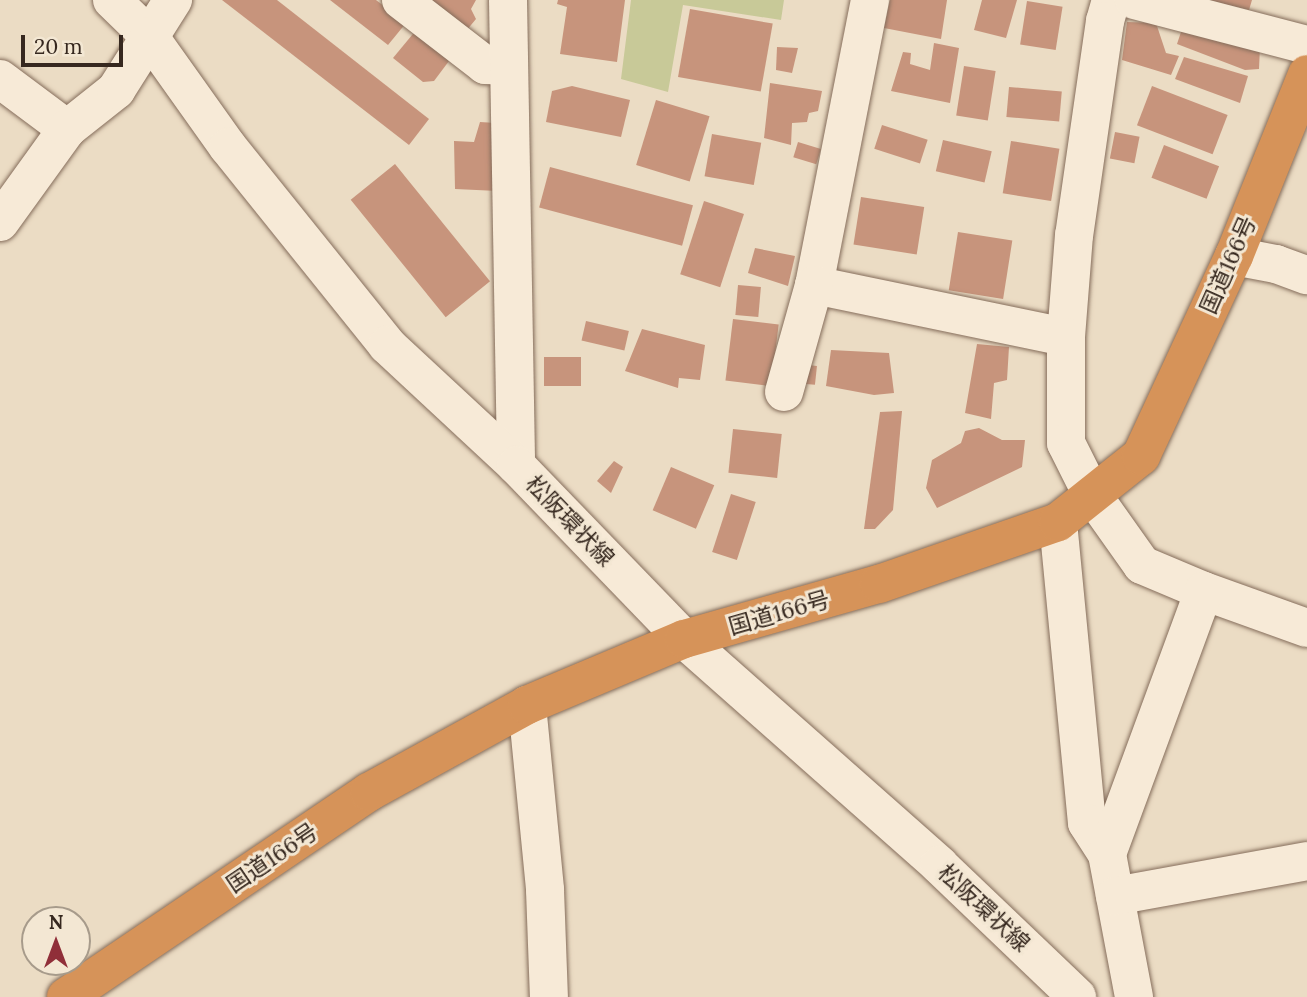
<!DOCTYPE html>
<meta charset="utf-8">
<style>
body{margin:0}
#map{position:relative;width:1307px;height:997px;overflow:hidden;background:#ebdcc4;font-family:Lora,"Noto Sans JP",serif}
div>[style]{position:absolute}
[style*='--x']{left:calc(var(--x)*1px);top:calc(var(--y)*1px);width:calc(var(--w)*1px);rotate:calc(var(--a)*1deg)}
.green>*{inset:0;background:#c8c998}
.building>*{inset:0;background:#c7947c;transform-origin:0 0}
.roads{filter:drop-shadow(0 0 2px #856d5b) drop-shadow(0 0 2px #856d5b)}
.street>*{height:38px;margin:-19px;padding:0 19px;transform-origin:19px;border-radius:19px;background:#f7ead7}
.secondary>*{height:38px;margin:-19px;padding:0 19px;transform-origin:19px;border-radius:19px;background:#f7ead7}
.highway>*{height:38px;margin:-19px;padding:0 19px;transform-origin:19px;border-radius:19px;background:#d69359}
span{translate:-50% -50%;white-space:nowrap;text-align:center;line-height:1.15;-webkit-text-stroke:6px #f3e7d3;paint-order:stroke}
.street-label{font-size:23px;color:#36281f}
.north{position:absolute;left:21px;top:906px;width:70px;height:70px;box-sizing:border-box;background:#f3e7d3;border:2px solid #a79b8b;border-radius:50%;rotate:0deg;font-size:19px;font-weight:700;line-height:28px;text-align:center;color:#36281f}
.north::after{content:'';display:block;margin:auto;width:24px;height:32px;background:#902f39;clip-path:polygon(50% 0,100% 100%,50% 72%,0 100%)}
.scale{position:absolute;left:21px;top:35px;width:102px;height:32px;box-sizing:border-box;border:4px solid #36281f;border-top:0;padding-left:9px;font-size:21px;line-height:24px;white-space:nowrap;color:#36281f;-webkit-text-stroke:5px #f3e7d3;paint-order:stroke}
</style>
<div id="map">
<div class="green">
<i style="clip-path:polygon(631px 0,784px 0,781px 20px,683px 5px,668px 92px,621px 79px)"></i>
</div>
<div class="building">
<i style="clip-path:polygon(222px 0,277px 0,429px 119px,409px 145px)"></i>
<i style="clip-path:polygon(330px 0,376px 0,406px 23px,388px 45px)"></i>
<i style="clip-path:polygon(432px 0,476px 0,471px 9px,476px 19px,466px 31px)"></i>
<i style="clip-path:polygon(558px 0,625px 0,617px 62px,560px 54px,567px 7px,557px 4px)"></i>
<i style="clip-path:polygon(890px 0,947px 0,941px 39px,884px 28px)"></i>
<i style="clip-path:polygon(982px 0,1017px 0,1006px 38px,974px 30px)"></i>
<i style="clip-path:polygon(1207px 0,1252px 0,1249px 10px)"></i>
<i style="left:1027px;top:1px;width:36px;height:44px;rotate:9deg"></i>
<i style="left:690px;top:9px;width:84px;height:69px;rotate:10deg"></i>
<i style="clip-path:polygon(1127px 22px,1156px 23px,1166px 53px,1179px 56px,1171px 75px,1122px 60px)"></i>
<i style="clip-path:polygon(1183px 26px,1260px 46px,1259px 69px,1245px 70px,1177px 44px)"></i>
<i style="clip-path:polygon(417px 29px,452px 57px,434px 81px,423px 82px,393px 58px)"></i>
<i style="clip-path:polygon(934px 43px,959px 48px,950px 103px,891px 91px,903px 52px,911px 53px,910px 64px,930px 70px)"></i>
<i style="clip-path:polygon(777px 47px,798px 48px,792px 73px,776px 70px)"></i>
<i style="clip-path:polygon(1184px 57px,1248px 76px,1240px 103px,1175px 79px)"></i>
<i style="left:964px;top:66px;width:32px;height:50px;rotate:9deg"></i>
<i style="clip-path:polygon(770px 83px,822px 91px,818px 111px,809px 113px,807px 122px,792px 123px,791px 145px,764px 138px)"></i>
<i style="clip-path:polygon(572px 86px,630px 100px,621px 137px,546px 122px,552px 91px)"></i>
<i style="left:1152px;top:86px;width:81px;height:42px;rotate:21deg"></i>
<i style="left:1009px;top:87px;width:53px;height:30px;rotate:5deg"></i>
<i style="left:656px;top:100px;width:56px;height:68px;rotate:17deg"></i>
<i style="clip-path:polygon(480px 122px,496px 123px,498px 191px,455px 189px,454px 141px,474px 142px)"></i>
<i style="left:882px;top:125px;width:48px;height:25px;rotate:18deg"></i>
<i style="left:1115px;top:132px;width:25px;height:27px;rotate:11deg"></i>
<i style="left:712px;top:134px;width:50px;height:43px;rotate:10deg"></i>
<i style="left:943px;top:140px;width:50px;height:32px;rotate:13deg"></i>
<i style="left:1011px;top:141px;width:49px;height:53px;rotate:9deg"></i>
<i style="left:798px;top:142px;width:24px;height:16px;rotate:17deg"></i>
<i style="left:1164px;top:145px;width:59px;height:35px;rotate:21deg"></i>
<i style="left:395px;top:164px;width:151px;height:57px;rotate:51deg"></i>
<i style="left:550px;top:167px;width:148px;height:42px;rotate:15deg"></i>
<i style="left:861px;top:197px;width:64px;height:48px;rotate:9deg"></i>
<i style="left:704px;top:201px;width:42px;height:77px;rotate:18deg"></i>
<i style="left:958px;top:232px;width:55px;height:59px;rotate:9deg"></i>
<i style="clip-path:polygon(755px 248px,795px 256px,788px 286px,748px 273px)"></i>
<i style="left:738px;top:285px;width:23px;height:30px;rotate:5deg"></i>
<i style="left:733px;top:319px;width:46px;height:62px;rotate:7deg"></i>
<i style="left:586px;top:321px;width:44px;height:20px;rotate:13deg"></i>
<i style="clip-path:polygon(642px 329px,705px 345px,700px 380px,679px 378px,678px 388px,625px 371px)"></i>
<i style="clip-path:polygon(977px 344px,1009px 347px,1007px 380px,994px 383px,991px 419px,965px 413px)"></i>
<i style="clip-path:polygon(831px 350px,889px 353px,894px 393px,874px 395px,826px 386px)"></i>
<i style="left:544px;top:357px;width:37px;height:29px"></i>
<i style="left:808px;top:365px;width:9px;height:19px;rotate:6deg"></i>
<i style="clip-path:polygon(902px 411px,893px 510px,875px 529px,864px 529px,880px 412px)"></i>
<i style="clip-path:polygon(979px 428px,1002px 440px,1025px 440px,1022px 467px,937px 508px,926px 488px,932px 460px,961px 443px,965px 431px)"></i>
<i style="left:733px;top:429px;width:49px;height:44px;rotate:6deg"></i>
<i style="clip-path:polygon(614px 461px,623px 467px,611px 493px,597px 481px)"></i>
<i style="left:671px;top:467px;width:47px;height:47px;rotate:23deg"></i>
<i style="left:731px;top:494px;width:26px;height:61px;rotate:18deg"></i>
</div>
<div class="roads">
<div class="street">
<i style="--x:401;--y:0;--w:106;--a:37.7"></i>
<i style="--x:485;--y:65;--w:24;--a:2"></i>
<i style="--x:508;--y:0;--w:465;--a:89"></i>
<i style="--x:870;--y:0;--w:290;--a:101.1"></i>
<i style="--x:814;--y:285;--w:257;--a:11.7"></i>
<i style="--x:1111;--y:0;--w:22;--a:106"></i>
<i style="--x:1105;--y:21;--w:216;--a:98.2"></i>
<i style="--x:1074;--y:235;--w:102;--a:94.5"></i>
<i style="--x:1066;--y:337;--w:106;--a:90"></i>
<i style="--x:1066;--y:443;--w:56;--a:63.4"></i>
<i style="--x:1091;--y:493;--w:88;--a:54.7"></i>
<i style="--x:1142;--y:565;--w:67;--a:22.8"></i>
<i style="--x:1204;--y:591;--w:109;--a:19.8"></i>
<i style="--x:1134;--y:0;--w:179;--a:14.6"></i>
<i style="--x:0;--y:79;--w:84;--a:36.7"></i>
<i style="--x:0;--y:222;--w:115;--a:-54.2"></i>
<i style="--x:67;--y:129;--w:63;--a:-38.5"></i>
<i style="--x:116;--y:90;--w:107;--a:-57.7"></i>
<i style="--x:1234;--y:256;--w:43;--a:10.8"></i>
<i style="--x:1276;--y:264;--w:33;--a:20"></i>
<i style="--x:784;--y:392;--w:111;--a:-74.3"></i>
<i style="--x:1058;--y:522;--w:302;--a:84.5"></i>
<i style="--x:1087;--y:823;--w:37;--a:57"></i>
<i style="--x:1107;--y:854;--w:146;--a:79.3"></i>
<i style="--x:527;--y:705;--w:186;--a:84.4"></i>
<i style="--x:545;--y:890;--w:107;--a:87.9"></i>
<i style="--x:1107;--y:854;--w:280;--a:-69.8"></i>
<i style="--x:1115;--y:896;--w:195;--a:-10.3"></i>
</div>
<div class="secondary">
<i style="--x:112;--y:0;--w:52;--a:44.2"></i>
<i style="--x:149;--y:36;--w:136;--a:54.6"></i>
<i style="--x:228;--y:147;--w:254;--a:51.2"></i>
<i style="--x:387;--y:345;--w:176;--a:42.9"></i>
<i style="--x:516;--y:465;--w:242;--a:46"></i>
<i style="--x:684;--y:639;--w:341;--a:41.5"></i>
<i style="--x:939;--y:865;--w:191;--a:43.7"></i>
</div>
<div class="highway">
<i style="--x:66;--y:997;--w:366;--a:-34.1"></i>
<i style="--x:369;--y:792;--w:180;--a:-28.8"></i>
<i style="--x:527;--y:705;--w:170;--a:-22.8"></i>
<i style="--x:684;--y:639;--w:203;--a:-15.8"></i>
<i style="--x:879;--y:584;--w:189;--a:-19.1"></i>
<i style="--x:1058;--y:522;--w:106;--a:-38.5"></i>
<i style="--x:1141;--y:456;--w:221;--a:-65.1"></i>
<i style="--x:1234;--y:256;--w:196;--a:-68.1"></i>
</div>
</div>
<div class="street-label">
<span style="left:1228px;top:265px;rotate:-66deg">国道166号</span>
<span style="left:570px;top:521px;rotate:46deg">松阪環状線</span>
<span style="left:779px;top:613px;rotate:-16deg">国道166号</span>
<span style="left:272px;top:858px;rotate:-34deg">国道166号</span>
<span style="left:984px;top:908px;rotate:43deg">松阪環状線</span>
</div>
<div class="north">N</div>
<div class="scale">20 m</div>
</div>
